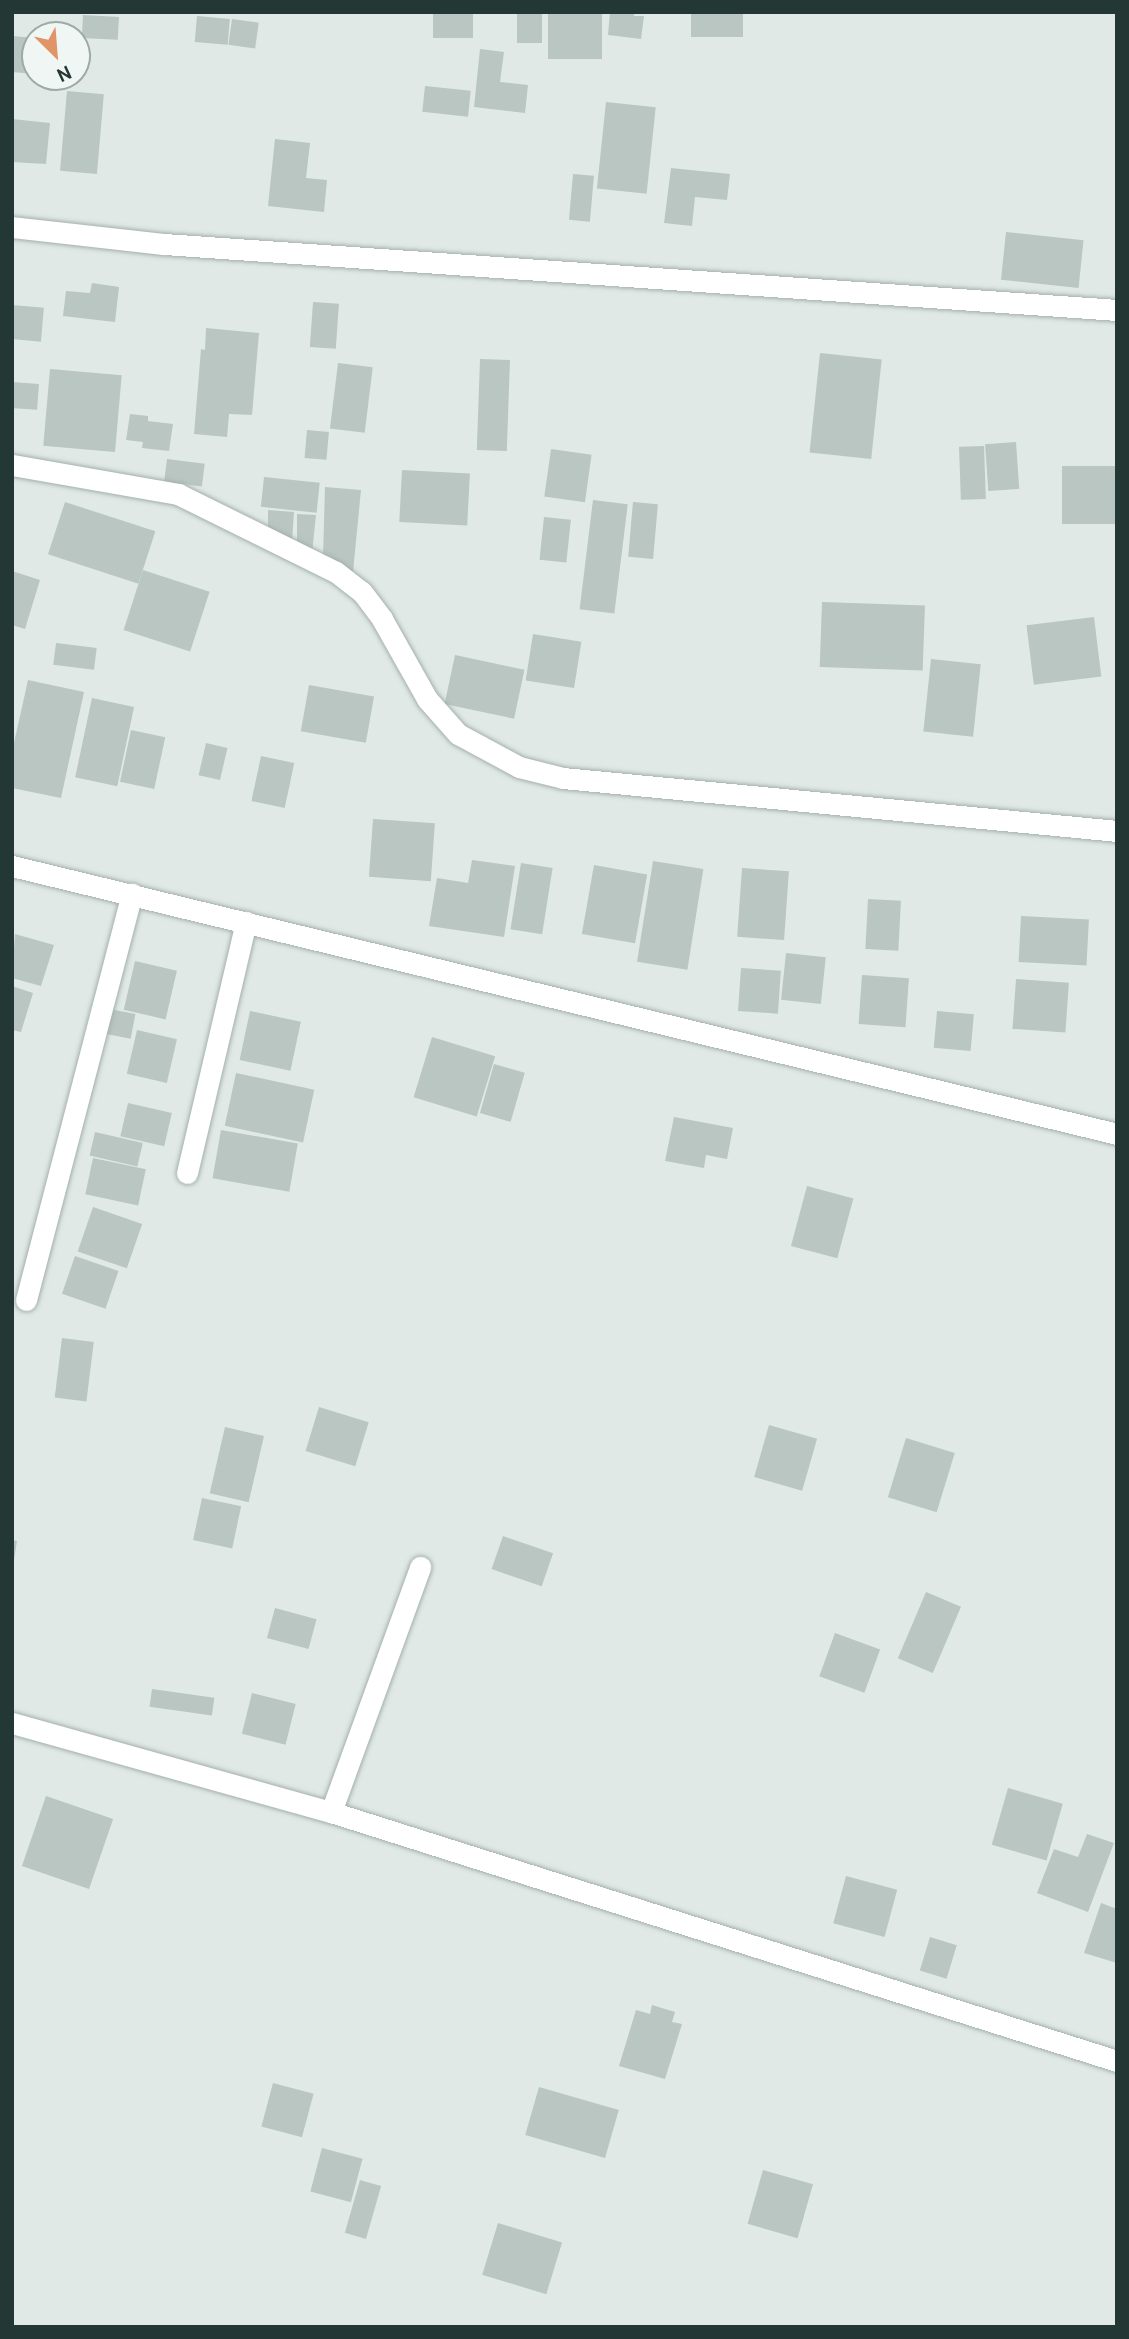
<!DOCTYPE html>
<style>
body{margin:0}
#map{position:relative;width:1129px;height:2339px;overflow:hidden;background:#e0e9e6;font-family:Cabin,sans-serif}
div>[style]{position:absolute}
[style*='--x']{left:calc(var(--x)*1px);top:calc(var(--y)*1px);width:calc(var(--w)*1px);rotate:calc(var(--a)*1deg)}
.building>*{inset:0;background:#b9c6c2;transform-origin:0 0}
.roads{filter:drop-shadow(0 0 2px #a4b0ad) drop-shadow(0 0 2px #a4b0ad)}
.service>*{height:21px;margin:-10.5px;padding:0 10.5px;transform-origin:10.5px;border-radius:10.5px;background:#fff}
.minor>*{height:21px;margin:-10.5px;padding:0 10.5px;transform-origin:10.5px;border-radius:10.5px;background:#fff}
span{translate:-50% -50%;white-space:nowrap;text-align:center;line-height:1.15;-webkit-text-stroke:6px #f0f6f4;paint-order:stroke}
.frame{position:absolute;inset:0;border:14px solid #233734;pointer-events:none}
.north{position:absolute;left:21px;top:21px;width:70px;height:70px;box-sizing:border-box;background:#f0f6f4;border:2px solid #9eaaa7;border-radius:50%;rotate:155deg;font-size:19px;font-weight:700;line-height:28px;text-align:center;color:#233734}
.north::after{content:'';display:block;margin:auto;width:24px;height:32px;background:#e09467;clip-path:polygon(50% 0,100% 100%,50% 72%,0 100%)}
</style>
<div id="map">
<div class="building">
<i style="left:433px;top:12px;width:40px;height:26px"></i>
<i style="left:517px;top:12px;width:25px;height:31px"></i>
<i style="left:548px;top:12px;width:54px;height:47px"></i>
<i style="clip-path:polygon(610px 12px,634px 12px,634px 16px,644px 16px,641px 39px,608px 35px)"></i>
<i style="left:691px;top:12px;width:52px;height:25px"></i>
<i style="left:83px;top:15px;width:36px;height:23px;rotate:3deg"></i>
<i style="left:197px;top:16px;width:33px;height:26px;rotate:5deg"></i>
<i style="left:232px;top:19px;width:27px;height:26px;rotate:8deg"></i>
<i style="left:12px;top:36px;width:23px;height:36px;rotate:5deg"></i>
<i style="clip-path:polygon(480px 49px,504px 52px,500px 82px,528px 85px,525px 113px,474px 107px)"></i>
<i style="left:425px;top:86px;width:46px;height:26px;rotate:6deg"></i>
<i style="left:67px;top:91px;width:37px;height:80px;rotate:5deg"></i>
<i style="left:606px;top:102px;width:50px;height:87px;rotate:6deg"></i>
<i style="clip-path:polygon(12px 119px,50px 123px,46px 164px,12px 162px)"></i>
<i style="clip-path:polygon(275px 139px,310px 143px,306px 178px,327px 180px,324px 212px,268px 206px)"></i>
<i style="clip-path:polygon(671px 168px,730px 174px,727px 200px,695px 197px,692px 226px,664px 223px)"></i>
<i style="left:573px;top:174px;width:21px;height:46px;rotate:5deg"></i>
<i style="left:1006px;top:232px;width:78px;height:48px;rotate:6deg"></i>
<i style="clip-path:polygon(92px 283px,119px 287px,115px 322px,63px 316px,66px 291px,90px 293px)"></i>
<i style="left:313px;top:302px;width:26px;height:45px;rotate:4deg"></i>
<i style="left:12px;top:305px;width:32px;height:34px;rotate:5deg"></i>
<i style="clip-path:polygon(206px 328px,259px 333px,252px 415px,229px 414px,227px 437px,194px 434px,201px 349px,205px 350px)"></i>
<i style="left:820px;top:353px;width:62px;height:100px;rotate:6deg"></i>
<i style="left:480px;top:359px;width:30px;height:91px;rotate:2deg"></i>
<i style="left:338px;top:363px;width:35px;height:66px;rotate:7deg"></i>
<i style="left:50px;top:369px;width:72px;height:77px;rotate:5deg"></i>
<i style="left:12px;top:382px;width:27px;height:26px;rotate:4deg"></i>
<i style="clip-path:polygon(130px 414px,148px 416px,148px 421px,173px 424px,169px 451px,142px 448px,143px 442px,126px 440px)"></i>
<i style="left:307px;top:430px;width:22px;height:28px;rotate:5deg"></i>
<i style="left:1016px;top:442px;width:47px;height:31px;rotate:86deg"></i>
<i style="left:984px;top:446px;width:53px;height:25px;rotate:88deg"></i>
<i style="left:551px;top:449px;width:41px;height:48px;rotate:8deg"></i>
<i style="left:167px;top:459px;width:38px;height:23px;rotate:7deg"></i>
<i style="left:1117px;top:466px;width:58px;height:55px;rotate:90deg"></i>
<i style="left:402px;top:470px;width:68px;height:52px;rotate:3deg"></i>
<i style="left:264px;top:477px;width:56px;height:30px;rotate:6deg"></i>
<i style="clip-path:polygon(325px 487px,361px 490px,353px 572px,323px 558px)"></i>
<i style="left:593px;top:500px;width:35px;height:110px;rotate:7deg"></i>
<i style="left:65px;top:502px;width:95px;height:55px;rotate:18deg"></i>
<i style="left:633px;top:502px;width:25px;height:55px;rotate:5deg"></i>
<i style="clip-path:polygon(268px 510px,294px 512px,292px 541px,268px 533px)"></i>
<i style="clip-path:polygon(297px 514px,316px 515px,312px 553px,297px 546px)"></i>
<i style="left:544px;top:517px;width:27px;height:43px;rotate:6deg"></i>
<i style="left:143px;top:570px;width:70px;height:63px;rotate:18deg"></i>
<i style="clip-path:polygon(12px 571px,40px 580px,25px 629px,12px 625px)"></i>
<i style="left:822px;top:602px;width:103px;height:65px;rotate:2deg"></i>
<i style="left:1094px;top:617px;width:60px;height:68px;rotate:83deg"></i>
<i style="left:533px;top:634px;width:49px;height:47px;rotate:9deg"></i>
<i style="left:56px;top:643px;width:41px;height:22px;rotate:7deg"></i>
<i style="left:455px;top:655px;width:71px;height:50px;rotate:12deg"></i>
<i style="left:931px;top:659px;width:50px;height:73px;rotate:6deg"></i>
<i style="clip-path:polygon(28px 680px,84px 692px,61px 798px,12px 788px,12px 752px)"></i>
<i style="left:309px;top:685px;width:66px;height:47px;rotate:10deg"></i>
<i style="left:92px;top:698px;width:43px;height:81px;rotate:12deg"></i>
<i style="left:131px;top:730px;width:35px;height:53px;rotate:12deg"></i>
<i style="left:206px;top:743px;width:22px;height:33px;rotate:13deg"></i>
<i style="left:261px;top:756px;width:34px;height:46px;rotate:12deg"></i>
<i style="left:373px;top:819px;width:62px;height:58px;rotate:4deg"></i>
<i style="clip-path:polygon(472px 860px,515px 866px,504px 937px,429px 926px,437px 878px,468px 883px)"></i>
<i style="left:653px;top:861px;width:51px;height:102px;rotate:9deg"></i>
<i style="left:521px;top:863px;width:32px;height:67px;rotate:9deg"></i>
<i style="left:594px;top:865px;width:54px;height:70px;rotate:10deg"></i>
<i style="left:742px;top:868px;width:47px;height:69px;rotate:4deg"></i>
<i style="left:868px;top:899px;width:33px;height:50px;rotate:3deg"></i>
<i style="left:1021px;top:916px;width:68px;height:46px;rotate:3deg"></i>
<i style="clip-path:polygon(15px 934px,54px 945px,41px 986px,12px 978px)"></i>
<i style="left:786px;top:953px;width:40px;height:47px;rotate:6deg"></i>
<i style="left:135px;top:961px;width:43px;height:50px;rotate:13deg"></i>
<i style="left:741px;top:968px;width:40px;height:43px;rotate:4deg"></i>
<i style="left:862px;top:975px;width:47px;height:49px;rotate:4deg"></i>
<i style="left:1016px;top:979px;width:53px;height:50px;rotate:4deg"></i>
<i style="clip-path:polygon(12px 986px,33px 993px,21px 1032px,12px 1030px)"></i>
<i style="left:104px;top:1008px;width:32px;height:25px;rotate:11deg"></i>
<i style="left:250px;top:1011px;width:52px;height:50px;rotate:12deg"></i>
<i style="left:937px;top:1011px;width:37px;height:37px;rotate:5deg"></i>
<i style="left:137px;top:1030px;width:41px;height:45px;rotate:13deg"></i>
<i style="left:432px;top:1037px;width:66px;height:63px;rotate:17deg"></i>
<i style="left:494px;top:1064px;width:32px;height:51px;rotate:16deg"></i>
<i style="left:236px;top:1073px;width:80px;height:54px;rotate:12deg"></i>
<i style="left:128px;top:1103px;width:45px;height:34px;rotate:13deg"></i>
<i style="clip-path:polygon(674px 1117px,733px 1128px,727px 1159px,706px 1155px,704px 1168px,665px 1161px)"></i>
<i style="left:221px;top:1130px;width:78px;height:49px;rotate:10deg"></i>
<i style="left:95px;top:1132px;width:49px;height:24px;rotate:13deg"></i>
<i style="left:93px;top:1158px;width:54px;height:37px;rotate:12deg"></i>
<i style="left:807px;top:1186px;width:48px;height:62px;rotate:15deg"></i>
<i style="left:93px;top:1207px;width:52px;height:47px;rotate:19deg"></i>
<i style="left:75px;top:1256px;width:46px;height:40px;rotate:19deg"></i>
<i style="left:62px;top:1338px;width:32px;height:60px;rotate:7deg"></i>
<i style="left:319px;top:1407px;width:52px;height:46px;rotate:17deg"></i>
<i style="left:769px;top:1425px;width:50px;height:54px;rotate:16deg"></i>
<i style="left:225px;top:1427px;width:40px;height:68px;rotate:13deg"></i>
<i style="left:906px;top:1438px;width:51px;height:62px;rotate:17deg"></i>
<i style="left:202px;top:1498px;width:40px;height:43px;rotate:12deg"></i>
<i style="left:503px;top:1536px;width:53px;height:35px;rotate:19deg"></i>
<i style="clip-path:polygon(12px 1540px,17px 1541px,14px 1560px,12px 1560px)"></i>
<i style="left:926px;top:1592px;width:38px;height:72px;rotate:23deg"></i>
<i style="left:275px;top:1608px;width:43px;height:31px;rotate:15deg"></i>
<i style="left:835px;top:1633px;width:48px;height:46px;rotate:20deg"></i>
<i style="left:152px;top:1689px;width:63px;height:18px;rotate:8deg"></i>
<i style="left:252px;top:1693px;width:45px;height:42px;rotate:14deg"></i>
<i style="left:1008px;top:1788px;width:57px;height:59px;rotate:16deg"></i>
<i style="left:46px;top:1796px;width:71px;height:74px;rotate:19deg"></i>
<i style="clip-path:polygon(1087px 1834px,1114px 1843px,1088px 1912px,1037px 1893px,1054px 1849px,1078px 1857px)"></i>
<i style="left:846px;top:1876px;width:53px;height:49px;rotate:15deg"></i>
<i style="clip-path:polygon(1101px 1903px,1117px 1909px,1117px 1963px,1084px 1953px)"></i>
<i style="left:930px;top:1937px;width:28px;height:35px;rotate:17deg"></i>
<i style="clip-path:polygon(652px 2005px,675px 2012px,672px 2022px,682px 2024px,665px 2079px,619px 2066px,636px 2010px,650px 2014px)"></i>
<i style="left:273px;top:2083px;width:42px;height:45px;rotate:15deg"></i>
<i style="left:539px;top:2087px;width:83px;height:50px;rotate:16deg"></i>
<i style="left:322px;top:2148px;width:42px;height:45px;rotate:15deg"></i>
<i style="left:763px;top:2170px;width:52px;height:56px;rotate:16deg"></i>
<i style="left:360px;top:2180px;width:22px;height:55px;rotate:16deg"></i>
<i style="left:498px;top:2223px;width:67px;height:54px;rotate:17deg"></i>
</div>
<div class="roads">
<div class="service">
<i style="--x:187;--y:1173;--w:258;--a:-76.8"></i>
</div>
<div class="minor">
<i style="--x:12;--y:227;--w:153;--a:6.4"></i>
<i style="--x:164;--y:244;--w:955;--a:3.96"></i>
<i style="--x:12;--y:465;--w:169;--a:9.9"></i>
<i style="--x:178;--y:494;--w:176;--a:26.3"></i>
<i style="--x:336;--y:572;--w:33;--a:38"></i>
<i style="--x:362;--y:592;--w:34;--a:53"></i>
<i style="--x:382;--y:619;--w:92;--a:60.6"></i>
<i style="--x:427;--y:699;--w:47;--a:48.5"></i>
<i style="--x:458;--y:734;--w:69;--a:28.4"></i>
<i style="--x:519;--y:767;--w:45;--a:14"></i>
<i style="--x:563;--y:778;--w:557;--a:5.46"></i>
<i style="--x:12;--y:866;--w:1137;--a:13.63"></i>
<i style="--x:26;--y:1300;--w:420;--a:-75.4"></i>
<i style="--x:12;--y:1723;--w:331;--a:15.6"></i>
<i style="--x:331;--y:1812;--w:824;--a:17.58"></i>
<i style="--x:331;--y:1812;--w:261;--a:-70"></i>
</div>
</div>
<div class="frame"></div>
<div class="north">N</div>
</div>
